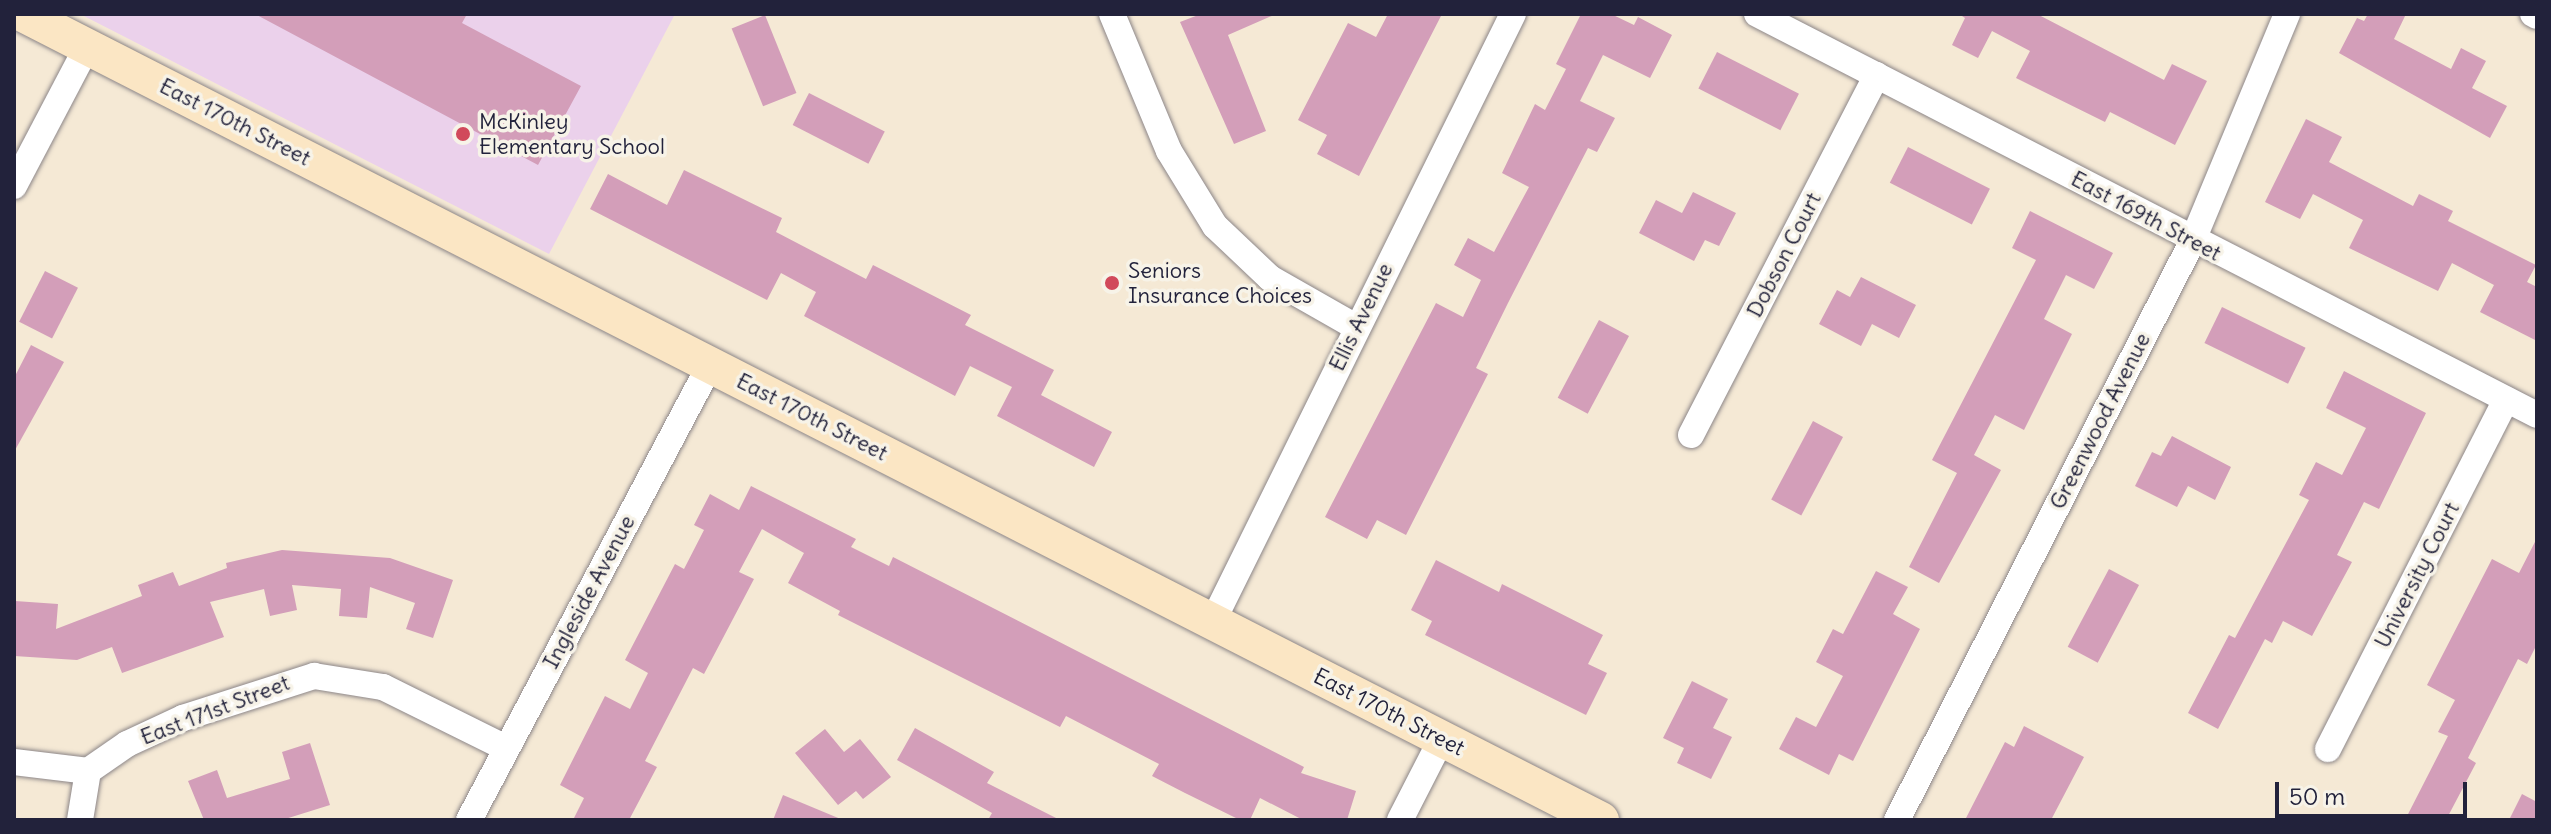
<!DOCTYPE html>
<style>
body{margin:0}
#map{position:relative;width:2551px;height:834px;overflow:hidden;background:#f5e9d5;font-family:Delius,sans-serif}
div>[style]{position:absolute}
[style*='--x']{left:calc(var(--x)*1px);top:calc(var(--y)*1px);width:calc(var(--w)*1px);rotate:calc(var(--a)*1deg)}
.built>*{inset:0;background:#ebd1eb}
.building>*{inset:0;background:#d39eb9;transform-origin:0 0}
.roads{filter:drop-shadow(0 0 2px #8c8688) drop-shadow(0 0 2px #8c8688)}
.street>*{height:26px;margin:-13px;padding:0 13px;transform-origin:13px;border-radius:13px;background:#fff}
.secondary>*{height:36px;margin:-18px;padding:0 18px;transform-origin:18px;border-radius:18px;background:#fbe6c4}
.dots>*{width:22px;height:22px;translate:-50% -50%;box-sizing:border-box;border:4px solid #f7f3e8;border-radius:50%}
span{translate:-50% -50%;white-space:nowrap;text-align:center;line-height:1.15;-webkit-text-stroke:7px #f7f3e8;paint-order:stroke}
.poi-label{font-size:22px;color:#22223b}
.left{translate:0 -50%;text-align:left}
.street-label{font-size:22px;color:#22223b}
.frame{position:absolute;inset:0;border:16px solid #22223b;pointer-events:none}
.scale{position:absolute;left:2275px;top:782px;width:192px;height:36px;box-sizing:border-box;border:4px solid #22223b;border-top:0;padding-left:10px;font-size:24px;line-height:28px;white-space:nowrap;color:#22223b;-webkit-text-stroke:6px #f7f3e8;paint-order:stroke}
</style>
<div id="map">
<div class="built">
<i style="clip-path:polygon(80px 14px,675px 14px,549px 254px)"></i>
</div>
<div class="building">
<i style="clip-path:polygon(255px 14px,467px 14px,462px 23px,581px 86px,538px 165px)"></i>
<i style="clip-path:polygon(1201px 14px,1276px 14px,1228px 35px,1266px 131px,1234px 144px,1180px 22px)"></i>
<i style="clip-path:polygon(1388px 14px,1442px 14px,1359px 176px,1317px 154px,1327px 135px,1298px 120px,1348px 23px,1376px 37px)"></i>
<i style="clip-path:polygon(1581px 14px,1611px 14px,1634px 25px,1638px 17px,1672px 35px,1650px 78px,1603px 55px,1580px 101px,1615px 118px,1597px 152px,1588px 148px,1508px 303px,1476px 368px,1488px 374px,1406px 535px,1377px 520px,1367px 539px,1325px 517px,1436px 303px,1463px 317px,1481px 280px,1454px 265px,1468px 238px,1494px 252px,1529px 187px,1502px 173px,1535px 104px,1545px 110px,1566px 69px,1556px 64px)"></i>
<i style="clip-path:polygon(1959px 14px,2037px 14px,2164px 80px,2172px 64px,2207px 81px,2175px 145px,2110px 112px,2105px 122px,2016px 78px,2030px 51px,1992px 31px,1978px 58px,1952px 45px,1965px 18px)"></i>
<i style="clip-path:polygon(2368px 14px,2406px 14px,2394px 39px,2451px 69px,2461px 48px,2486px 61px,2472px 88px,2507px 106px,2490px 138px,2339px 53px,2357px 18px,2364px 21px)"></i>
<i style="left:765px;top:15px;width:84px;height:36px;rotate:68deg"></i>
<i style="left:1717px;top:52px;width:92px;height:41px;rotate:27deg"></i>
<i style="left:809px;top:93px;width:85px;height:36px;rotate:27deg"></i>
<i style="clip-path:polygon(2306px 119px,2342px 137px,2329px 162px,2413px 206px,2419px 194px,2453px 211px,2448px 221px,2536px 265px,2527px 282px,2537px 287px,2537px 341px,2480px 312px,2494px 285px,2452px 263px,2438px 291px,2349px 248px,2363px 220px,2313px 194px,2300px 219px,2265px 202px)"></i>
<i style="left:1908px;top:147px;width:92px;height:40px;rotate:27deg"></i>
<i style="clip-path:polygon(684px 170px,782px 218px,776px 232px,866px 279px,873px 265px,971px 315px,965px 325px,1054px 370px,1041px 395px,1112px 432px,1094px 467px,997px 416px,1012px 387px,970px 366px,955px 396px,804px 316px,816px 292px,781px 273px,767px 300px,590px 209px,608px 174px,667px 205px)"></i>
<i style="clip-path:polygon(1693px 192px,1736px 213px,1719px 246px,1705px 240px,1694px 261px,1639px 233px,1656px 200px,1682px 213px)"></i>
<i style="clip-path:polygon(2030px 211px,2113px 253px,2094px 289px,2066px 275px,2044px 319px,2072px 334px,2024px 430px,1995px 415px,1974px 455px,2001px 470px,1939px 583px,1909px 567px,1957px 473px,1932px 460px,2036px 260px,2012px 248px)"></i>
<i style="left:45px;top:271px;width:37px;height:57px;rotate:27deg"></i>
<i style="clip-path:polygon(1861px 277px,1916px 305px,1899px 338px,1872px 324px,1861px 346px,1819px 324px,1837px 290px,1850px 297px)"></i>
<i style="left:2222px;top:307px;width:93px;height:40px;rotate:26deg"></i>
<i style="left:1599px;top:320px;width:34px;height:88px;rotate:28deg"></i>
<i style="clip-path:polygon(31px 345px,64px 362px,14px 452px,14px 378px)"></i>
<i style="clip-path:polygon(2344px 371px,2426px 413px,2379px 509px,2364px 502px,2337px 555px,2352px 562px,2312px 636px,2283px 621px,2272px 643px,2265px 639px,2218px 729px,2188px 713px,2229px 635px,2235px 638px,2309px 500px,2299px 495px,2316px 462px,2342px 475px,2366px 428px,2326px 408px)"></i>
<i style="left:1813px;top:421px;width:34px;height:89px;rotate:28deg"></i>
<i style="clip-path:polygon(2172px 436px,2231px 467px,2215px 500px,2188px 486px,2177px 507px,2135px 486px,2152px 452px,2161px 456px)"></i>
<i style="clip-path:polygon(751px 486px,856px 539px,851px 547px,889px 566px,893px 557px,1304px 767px,1301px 773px,1356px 791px,1347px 820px,1303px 820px,1260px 798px,1250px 820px,1240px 820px,1185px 793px,1152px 776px,1159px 764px,1066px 716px,1060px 727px,838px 615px,840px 611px,788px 583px,804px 553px,762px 529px,739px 572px,754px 579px,704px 674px,693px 668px,645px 761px,657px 767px,629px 820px,573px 820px,584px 798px,560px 785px,605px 696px,630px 709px,648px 673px,625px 660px,675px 564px,684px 569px,704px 530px,694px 525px,710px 494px,739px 510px)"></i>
<i style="clip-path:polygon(2537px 538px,2537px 644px,2527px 664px,2518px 659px,2468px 758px,2476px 763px,2446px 820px,2405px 820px,2448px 736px,2438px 732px,2455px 700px,2427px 685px,2492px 559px,2519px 573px)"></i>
<i style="clip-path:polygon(282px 550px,390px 558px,453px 580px,433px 638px,406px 629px,415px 603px,370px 587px,367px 618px,339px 616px,341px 589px,292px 585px,297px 610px,270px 616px,264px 589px,210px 602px,224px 637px,122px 673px,112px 647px,77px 660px,14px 656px,15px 601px,58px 604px,56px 629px,142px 596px,138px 585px,173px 572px,179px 586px,227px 568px,226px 563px)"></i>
<i style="clip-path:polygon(1436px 560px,1499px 592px,1502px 584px,1603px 635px,1588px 664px,1607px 673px,1586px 715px,1425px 635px,1432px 621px,1411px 610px)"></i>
<i style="left:2109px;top:569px;width:34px;height:88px;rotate:28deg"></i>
<i style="clip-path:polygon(1876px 571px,1908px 587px,1893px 614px,1920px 629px,1853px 761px,1839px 754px,1829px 775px,1779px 749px,1796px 717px,1816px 727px,1843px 676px,1816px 662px,1833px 629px,1843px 634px)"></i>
<i style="clip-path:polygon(1692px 681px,1728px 699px,1713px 728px,1732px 737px,1711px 779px,1677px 763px,1684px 748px,1663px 738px)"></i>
<i style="clip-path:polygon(2024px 726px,2084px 757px,2051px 820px,1965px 820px,2005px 742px,2014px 747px)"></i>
<i style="clip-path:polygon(915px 728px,994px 772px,987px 783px,1060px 820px,988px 820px,992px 813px,897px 760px)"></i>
<i style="clip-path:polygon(825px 729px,844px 752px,860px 739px,891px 777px,863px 799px,856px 791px,838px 805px,795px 753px)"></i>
<i style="clip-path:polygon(310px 743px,330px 805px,282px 820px,204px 820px,188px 781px,217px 770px,227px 798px,290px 779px,282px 752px)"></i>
<i style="clip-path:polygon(2522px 794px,2537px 802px,2537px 820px,2509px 820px)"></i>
<i style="clip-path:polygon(783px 795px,843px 820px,773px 820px)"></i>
</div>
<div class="roads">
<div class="street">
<i style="--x:1112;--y:14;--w:148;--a:67.4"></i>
<i style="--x:1169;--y:151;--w:88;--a:58.5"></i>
<i style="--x:1215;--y:226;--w:76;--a:43.4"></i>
<i style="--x:1270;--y:278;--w:99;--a:29.7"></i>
<i style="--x:1757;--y:14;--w:877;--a:27.21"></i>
<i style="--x:2533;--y:14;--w:4;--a:27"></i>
<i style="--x:14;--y:186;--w:157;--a:-62.3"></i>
<i style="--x:1691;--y:435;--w:405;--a:-62.7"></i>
<i style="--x:1213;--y:621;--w:677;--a:-63.7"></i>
<i style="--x:2328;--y:749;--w:392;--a:-63"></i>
<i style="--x:14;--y:762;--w:75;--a:6.9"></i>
<i style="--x:88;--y:771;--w:47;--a:-34.7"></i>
<i style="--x:127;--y:744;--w:62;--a:-24.9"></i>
<i style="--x:183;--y:718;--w:138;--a:-17.8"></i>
<i style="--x:314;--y:676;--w:70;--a:9.1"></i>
<i style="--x:383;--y:687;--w:137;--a:26.4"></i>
<i style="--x:80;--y:820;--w:50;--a:-80.7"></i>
<i style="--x:469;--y:820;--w:515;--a:-62.09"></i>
<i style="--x:1400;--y:820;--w:92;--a:-62.9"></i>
<i style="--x:1897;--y:820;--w:651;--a:-62.96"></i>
<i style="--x:2193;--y:240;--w:245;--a:-67.4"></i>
</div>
<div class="secondary">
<i style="--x:23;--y:14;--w:1772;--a:27.06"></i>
</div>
</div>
<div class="dots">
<i style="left:463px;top:134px;background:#d1495b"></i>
<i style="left:1112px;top:283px;background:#d1495b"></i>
</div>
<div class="poi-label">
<span class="left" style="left:479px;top:134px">McKinley<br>Elementary School</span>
<span class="left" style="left:1128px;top:283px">Seniors<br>Insurance Choices</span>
</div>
<div class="street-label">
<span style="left:235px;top:122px;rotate:27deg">East 170th Street</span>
<span style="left:2146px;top:216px;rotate:28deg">East 169th Street</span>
<span style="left:1784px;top:255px;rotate:-63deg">Dobson Court</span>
<span style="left:1361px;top:317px;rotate:-64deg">Ellis Avenue</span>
<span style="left:812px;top:417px;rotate:27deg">East 170th Street</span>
<span style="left:2100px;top:421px;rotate:-63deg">Greenwood Avenue</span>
<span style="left:2417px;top:575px;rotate:-63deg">University Court</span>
<span style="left:589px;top:592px;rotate:-62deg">Ingleside Avenue</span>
<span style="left:215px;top:710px;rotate:-21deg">East 171st Street</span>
<span style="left:1389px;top:712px;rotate:27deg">East 170th Street</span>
</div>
<div class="frame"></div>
<div class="scale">50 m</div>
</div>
